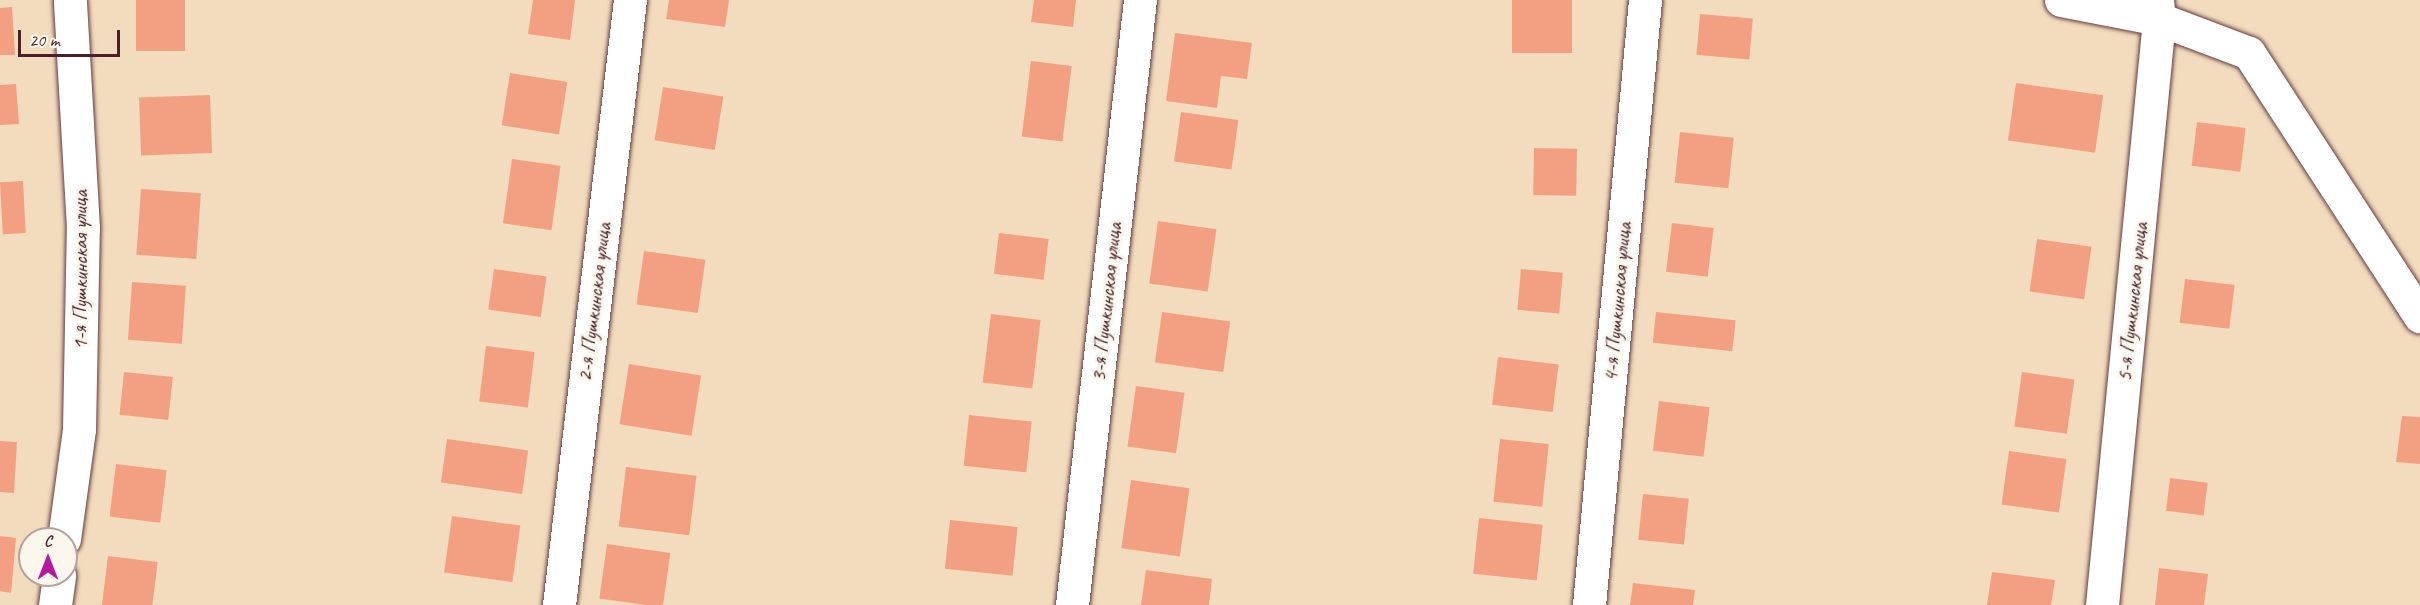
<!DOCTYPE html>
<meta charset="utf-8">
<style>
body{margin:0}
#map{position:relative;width:2420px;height:605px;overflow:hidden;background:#f3dcbd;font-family:Caveat,sans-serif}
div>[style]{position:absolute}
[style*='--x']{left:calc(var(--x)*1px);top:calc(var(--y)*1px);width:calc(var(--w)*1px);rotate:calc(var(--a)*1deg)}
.building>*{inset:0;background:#f3a082;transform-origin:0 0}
.roads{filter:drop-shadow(0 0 2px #633b41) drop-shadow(0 0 2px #633b41)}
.street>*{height:33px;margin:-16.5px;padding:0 16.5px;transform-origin:16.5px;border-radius:16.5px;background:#fff}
span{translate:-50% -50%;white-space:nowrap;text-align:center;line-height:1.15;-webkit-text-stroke:6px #fbf7ec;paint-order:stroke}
.street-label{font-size:21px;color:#4a1f2b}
.north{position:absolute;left:18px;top:527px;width:60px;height:60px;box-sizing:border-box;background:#fbf7ec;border:2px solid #b4a19f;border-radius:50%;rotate:0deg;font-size:16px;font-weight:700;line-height:24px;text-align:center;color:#4a1f2b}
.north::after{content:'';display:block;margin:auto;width:21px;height:27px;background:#b5179e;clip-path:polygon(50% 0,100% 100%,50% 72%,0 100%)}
.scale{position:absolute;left:18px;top:30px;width:102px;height:27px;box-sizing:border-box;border:3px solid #4a1f2b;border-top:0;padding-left:8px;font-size:18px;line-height:21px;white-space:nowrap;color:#4a1f2b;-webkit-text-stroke:4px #fbf7ec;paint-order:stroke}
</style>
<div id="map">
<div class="building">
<i style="left:136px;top:0;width:49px;height:51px"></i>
<i style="clip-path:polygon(533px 0,575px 0,570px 40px,528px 34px)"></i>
<i style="clip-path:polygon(669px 0,729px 0,725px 27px,666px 19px)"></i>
<i style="clip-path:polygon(1034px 0,1076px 0,1073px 27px,1031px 22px)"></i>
<i style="left:1512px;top:0;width:60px;height:53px"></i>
<i style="clip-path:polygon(12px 7px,15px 55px,0 55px,0 8px)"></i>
<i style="left:1700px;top:14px;width:53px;height:41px;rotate:5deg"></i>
<i style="clip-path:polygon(1175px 33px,1252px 43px,1247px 79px,1221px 76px,1217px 108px,1166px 101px)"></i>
<i style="left:1031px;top:61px;width:41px;height:76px;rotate:7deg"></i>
<i style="left:510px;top:73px;width:58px;height:53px;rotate:9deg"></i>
<i style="left:2016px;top:83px;width:88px;height:58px;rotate:8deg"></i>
<i style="clip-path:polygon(16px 84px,19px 124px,0 125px,0 85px)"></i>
<i style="left:663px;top:87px;width:61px;height:54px;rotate:9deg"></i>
<i style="left:210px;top:95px;width:58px;height:71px;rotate:88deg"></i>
<i style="left:1181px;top:112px;width:58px;height:50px;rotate:8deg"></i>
<i style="left:2197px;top:122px;width:49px;height:44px;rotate:7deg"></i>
<i style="left:1680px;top:132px;width:54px;height:51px;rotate:6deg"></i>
<i style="left:1534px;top:148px;width:43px;height:47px;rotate:1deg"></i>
<i style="left:512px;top:159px;width:49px;height:65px;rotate:8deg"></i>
<i style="left:23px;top:181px;width:52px;height:23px;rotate:87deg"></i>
<i style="left:141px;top:189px;width:60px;height:66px;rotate:4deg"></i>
<i style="left:1158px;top:221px;width:59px;height:63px;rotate:8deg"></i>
<i style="left:1672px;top:223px;width:42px;height:49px;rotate:7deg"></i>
<i style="left:999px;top:233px;width:50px;height:41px;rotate:7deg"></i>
<i style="left:2037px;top:239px;width:55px;height:53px;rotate:8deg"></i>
<i style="left:644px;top:251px;width:62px;height:54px;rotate:8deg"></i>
<i style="left:494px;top:269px;width:53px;height:41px;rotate:8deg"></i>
<i style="left:1521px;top:269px;width:42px;height:41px;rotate:5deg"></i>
<i style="left:2185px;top:279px;width:50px;height:44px;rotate:7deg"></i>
<i style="left:132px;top:282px;width:54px;height:58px;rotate:4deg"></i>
<i style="left:1162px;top:312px;width:69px;height:51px;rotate:8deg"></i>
<i style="left:1656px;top:312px;width:80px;height:31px;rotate:6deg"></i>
<i style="left:991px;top:314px;width:50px;height:69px;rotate:7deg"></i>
<i style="left:486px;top:346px;width:49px;height:56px;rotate:7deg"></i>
<i style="left:1498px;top:357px;width:61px;height:48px;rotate:7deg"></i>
<i style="left:629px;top:364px;width:73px;height:61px;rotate:9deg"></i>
<i style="left:124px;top:372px;width:49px;height:43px;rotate:6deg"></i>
<i style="left:2022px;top:372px;width:53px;height:55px;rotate:8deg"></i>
<i style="left:1136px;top:386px;width:49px;height:61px;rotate:8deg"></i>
<i style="left:1659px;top:401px;width:51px;height:50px;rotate:7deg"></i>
<i style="left:969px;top:415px;width:63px;height:51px;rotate:6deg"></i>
<i style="clip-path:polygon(2402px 416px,2420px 417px,2420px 464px,2396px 462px)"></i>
<i style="left:447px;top:439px;width:82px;height:44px;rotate:8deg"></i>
<i style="left:1500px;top:439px;width:49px;height:63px;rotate:6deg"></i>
<i style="clip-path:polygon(0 441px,17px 442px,14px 493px,0 492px)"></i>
<i style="left:2009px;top:451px;width:58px;height:54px;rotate:8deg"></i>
<i style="left:116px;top:464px;width:51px;height:53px;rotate:7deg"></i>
<i style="left:626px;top:467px;width:71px;height:60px;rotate:7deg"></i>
<i style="left:2170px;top:478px;width:38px;height:33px;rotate:7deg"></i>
<i style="left:1131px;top:480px;width:59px;height:69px;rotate:8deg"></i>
<i style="left:1643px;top:494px;width:46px;height:46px;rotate:6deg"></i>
<i style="left:452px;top:516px;width:69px;height:57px;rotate:8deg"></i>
<i style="left:1479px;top:518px;width:64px;height:56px;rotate:6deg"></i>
<i style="left:950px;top:520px;width:68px;height:49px;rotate:6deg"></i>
<i style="clip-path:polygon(0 536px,16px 538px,11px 593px,0 591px)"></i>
<i style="left:607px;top:544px;width:64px;height:55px;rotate:8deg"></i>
<i style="left:108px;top:556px;width:50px;height:49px;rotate:7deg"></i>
<i style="clip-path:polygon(2159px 568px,2208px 574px,2204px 605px,2155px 605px)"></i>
<i style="clip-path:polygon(1146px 570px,1212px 579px,1209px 605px,1141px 605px)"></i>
<i style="clip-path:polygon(1992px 572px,2055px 580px,2051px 605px,1987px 605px)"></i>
<i style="clip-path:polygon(1633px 583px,1695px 590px,1693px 605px,1630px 605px)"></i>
</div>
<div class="roads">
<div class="street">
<i style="--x:2061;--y:0;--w:100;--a:11"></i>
<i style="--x:2159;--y:19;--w:96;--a:20.7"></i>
<i style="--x:2249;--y:53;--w:314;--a:57"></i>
<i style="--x:64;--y:539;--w:111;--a:-82.2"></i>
<i style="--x:79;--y:429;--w:201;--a:-88.9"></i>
<i style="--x:83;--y:228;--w:228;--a:-93.3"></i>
<i style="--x:55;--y:605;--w:30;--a:-82"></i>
<i style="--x:559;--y:605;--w:609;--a:-83.31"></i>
<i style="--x:1072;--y:605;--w:609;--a:-83.59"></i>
<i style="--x:1589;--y:605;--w:608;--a:-84.71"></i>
<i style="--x:2102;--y:605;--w:589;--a:-84.44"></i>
<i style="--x:2159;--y:19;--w:19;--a:-96"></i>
</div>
</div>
<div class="street-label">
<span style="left:80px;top:270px;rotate:-90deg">1-я Пушкинская улица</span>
<span style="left:594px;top:302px;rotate:-83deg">2-я Пушкинская улица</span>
<span style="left:1106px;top:302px;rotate:-84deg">3-я Пушкинская улица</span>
<span style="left:1617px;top:302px;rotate:-85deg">4-я Пушкинская улица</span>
<span style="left:2132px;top:302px;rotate:-84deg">5-я Пушкинская улица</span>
</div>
<div class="north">С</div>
<div class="scale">20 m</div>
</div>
